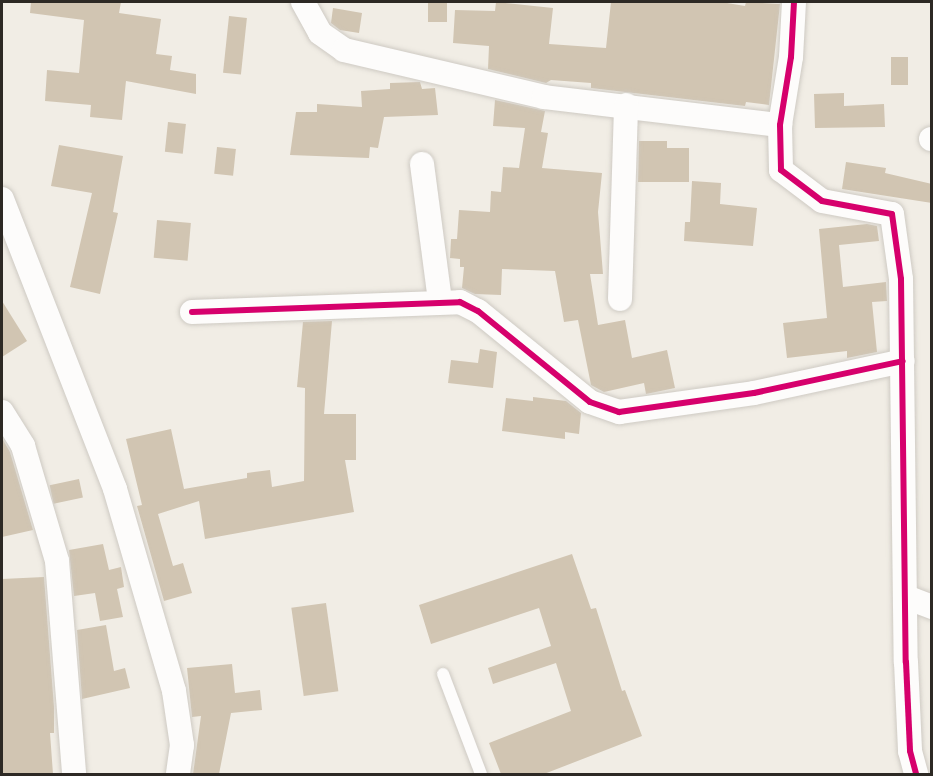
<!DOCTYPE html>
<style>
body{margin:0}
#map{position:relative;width:933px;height:776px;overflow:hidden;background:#f1ede5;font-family:"Fira Sans Condensed",sans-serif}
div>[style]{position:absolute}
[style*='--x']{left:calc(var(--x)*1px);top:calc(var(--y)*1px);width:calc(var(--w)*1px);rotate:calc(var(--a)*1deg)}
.building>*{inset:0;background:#d1c5b2;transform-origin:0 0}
.roads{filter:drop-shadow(0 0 2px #cecac3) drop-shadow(0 0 2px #cecac3)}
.lane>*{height:12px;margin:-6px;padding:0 6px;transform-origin:6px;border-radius:6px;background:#fdfcfb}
.street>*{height:24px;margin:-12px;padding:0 12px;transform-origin:12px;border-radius:12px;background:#fdfcfb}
.cycleway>*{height:6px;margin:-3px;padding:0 3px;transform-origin:3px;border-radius:3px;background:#d6006c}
span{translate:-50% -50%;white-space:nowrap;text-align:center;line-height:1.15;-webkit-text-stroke:4.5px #fff;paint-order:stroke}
.frame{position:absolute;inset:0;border:3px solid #2d2924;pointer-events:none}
</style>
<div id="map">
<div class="building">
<i style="clip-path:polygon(31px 2px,121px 2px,119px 13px,161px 19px,156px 54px,172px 56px,170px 70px,196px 74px,196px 94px,126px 81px,122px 120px,90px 117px,91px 105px,45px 101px,47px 70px,79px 73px,84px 20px,30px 13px)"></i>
<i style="left:428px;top:2px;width:19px;height:20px"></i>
<i style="clip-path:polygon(496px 2px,553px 8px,549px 44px,606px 48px,611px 2px,721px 2px,745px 6px,746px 2px,780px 4px,769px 105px,746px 102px,745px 106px,591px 88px,591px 83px,551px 80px,546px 83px,488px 69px,489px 46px,453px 43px,455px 10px,495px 11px)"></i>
<i style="clip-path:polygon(333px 8px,362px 13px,359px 33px,340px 30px,331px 23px)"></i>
<i style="left:229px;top:16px;width:18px;height:57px;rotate:6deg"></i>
<i style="left:891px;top:57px;width:17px;height:28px"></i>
<i style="clip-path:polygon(420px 82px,422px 89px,435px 88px,438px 115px,384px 117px,378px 148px,370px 147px,369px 158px,290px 155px,296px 112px,317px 112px,317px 104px,362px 107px,361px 91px,390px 89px,390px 83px)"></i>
<i style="clip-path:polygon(844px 93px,844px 106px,884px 104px,885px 127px,815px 128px,814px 94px)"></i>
<i style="clip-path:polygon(495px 100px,545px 111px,541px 132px,548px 133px,542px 168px,602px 173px,598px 212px,603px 274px,590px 274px,598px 325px,625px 320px,632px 358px,667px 350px,675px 388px,646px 394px,644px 383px,604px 392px,591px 385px,578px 320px,564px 322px,555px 271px,502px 269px,501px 295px,475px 294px,462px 288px,464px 267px,460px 267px,460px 259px,450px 258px,451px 239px,457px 239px,459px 210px,490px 212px,491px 191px,501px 192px,503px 167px,519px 168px,525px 128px,493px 126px)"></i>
<i style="left:168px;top:122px;width:18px;height:30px;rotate:6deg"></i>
<i style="clip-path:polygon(639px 141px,667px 141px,667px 148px,689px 148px,689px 182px,638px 182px)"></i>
<i style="clip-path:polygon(59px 145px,123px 156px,113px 212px,118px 213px,100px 294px,70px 287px,92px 193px,51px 186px)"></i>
<i style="left:217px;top:147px;width:19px;height:27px;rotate:6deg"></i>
<i style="clip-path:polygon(846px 162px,886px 168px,885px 173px,932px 184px,932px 203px,842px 189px)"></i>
<i style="clip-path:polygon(692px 181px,721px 183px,720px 204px,757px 208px,753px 246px,684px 241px,685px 222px,690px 222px)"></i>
<i style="left:157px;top:220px;width:34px;height:38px;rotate:5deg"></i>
<i style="clip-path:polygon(867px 224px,877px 226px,879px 241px,839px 245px,843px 287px,886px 282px,887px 301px,872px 302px,877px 352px,847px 358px,847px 351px,787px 358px,783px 323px,827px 318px,819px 229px)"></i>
<i style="clip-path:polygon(2px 301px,27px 341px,2px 357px)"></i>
<i style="clip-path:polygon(332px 321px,324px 414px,356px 414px,356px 460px,345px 460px,354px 512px,205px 539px,199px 501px,158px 514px,173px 566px,183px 563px,192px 593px,164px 601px,137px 506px,142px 505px,126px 439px,171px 429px,184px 489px,247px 478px,247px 473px,270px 470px,272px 487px,304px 481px,305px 388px,297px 387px,303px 322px)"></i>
<i style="clip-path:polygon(480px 349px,497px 352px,493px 388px,448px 383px,451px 360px,478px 363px)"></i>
<i style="clip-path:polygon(533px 397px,566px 401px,581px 413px,579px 434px,565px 432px,565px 439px,502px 431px,506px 398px,533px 401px)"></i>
<i style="clip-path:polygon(2px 438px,10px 452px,33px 530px,2px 537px)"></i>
<i style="left:79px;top:479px;width:19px;height:30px;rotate:78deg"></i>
<i style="clip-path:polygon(103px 544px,109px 570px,121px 567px,124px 587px,117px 589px,123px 617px,100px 621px,95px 593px,74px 596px,69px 550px)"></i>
<i style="clip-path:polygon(572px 554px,591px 609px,596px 608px,622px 691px,625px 690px,642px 736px,544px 774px,501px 774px,489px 743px,571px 711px,556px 663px,493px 684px,488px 668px,551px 646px,539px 608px,431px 644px,419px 605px)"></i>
<i style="clip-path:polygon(44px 577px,54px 707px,54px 733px,50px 733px,53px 774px,2px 774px,2px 579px)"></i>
<i style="left:326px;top:603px;width:89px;height:35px;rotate:82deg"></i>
<i style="clip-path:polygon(106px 625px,114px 671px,125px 668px,130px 688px,82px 699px,77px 630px)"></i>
<i style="clip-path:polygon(232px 664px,235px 693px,260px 690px,262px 710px,231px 713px,219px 774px,193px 774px,201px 716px,192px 717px,187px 668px)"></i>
</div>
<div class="roads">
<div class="lane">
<i style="--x:443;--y:674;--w:107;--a:69.2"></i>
</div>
<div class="street">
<i style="--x:303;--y:2;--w:35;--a:61"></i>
<i style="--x:320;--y:33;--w:29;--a:35"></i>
<i style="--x:344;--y:50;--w:205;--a:13.2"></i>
<i style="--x:544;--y:97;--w:238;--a:6.8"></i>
<i style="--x:794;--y:2;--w:55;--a:93.1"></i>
<i style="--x:791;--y:57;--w:69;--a:99.2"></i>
<i style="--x:780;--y:125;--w:45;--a:88.7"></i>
<i style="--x:781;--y:170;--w:51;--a:37.1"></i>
<i style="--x:822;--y:201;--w:71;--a:10.5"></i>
<i style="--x:892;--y:214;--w:66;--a:82.1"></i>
<i style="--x:901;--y:279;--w:383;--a:89.3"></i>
<i style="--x:906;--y:662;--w:89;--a:87.4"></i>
<i style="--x:910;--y:751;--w:24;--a:75"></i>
<i style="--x:931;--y:139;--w:1;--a:0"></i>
<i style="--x:422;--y:164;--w:138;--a:82.5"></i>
<i style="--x:2;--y:199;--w:311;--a:68.7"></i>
<i style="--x:115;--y:489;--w:210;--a:73.7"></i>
<i style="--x:174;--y:691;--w:55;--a:81.6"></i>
<i style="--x:182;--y:745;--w:29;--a:98"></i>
<i style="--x:620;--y:299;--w:194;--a:-88.2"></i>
<i style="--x:192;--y:312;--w:268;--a:-2.1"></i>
<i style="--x:460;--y:302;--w:20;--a:27"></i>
<i style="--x:478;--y:311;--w:144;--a:39.1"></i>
<i style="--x:590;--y:402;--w:31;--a:19"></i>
<i style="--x:619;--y:412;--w:136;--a:-8"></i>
<i style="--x:754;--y:393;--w:152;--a:-12.1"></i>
<i style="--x:2;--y:412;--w:40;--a:58"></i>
<i style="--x:23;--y:446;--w:120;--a:73.5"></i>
<i style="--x:57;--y:561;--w:214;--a:85.4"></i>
<i style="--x:906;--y:597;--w:28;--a:21"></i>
</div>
</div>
<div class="cycleway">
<i style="--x:794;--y:2;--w:55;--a:93.1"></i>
<i style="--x:791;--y:57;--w:69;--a:99.2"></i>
<i style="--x:780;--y:125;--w:45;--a:88.7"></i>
<i style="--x:781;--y:170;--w:51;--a:37.1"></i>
<i style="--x:822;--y:201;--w:71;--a:10.5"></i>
<i style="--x:892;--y:214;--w:66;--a:82.1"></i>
<i style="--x:901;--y:279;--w:383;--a:89.3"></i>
<i style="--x:906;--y:662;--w:89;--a:87.4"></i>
<i style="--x:910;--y:751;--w:24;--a:75"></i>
<i style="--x:192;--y:312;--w:268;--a:-2.1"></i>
<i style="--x:460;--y:302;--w:20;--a:27"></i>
<i style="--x:478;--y:311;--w:144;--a:39.1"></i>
<i style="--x:590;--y:402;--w:31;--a:19"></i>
<i style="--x:619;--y:412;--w:136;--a:-8"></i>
<i style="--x:754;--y:393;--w:152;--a:-12.1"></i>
</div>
<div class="frame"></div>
</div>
